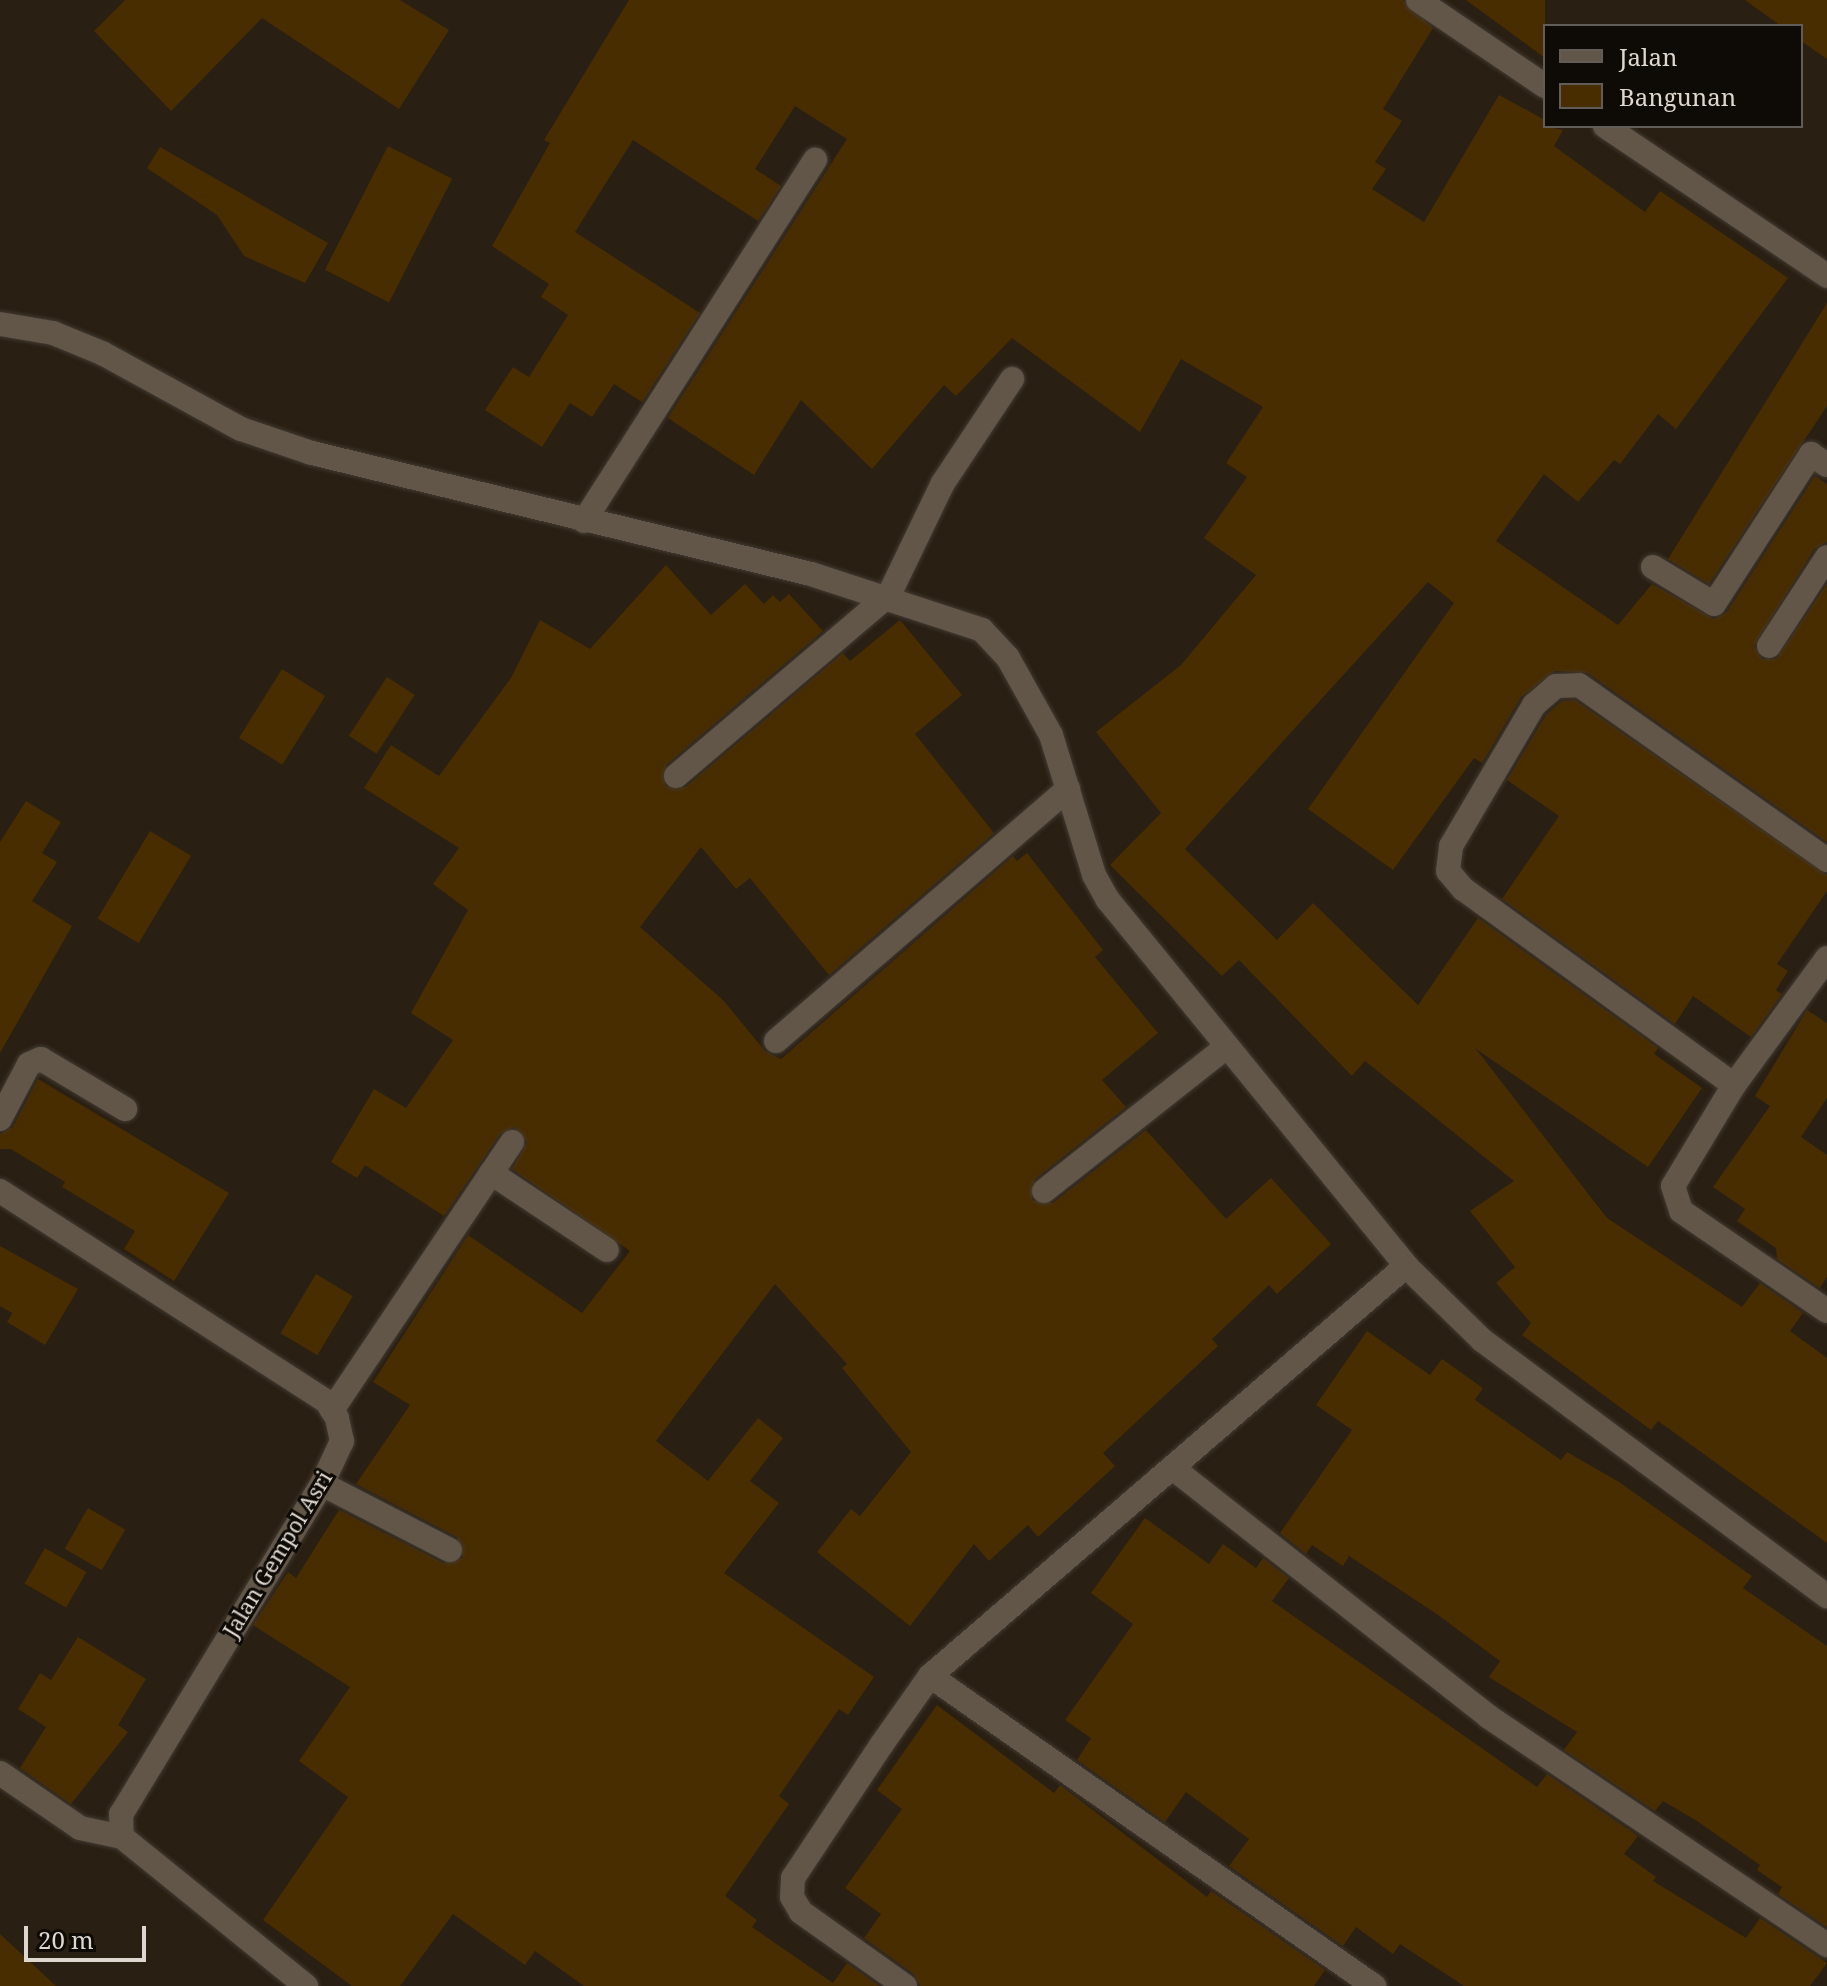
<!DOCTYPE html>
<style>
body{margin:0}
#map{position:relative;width:1827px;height:1986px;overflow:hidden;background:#291f12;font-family:"Noto Serif",serif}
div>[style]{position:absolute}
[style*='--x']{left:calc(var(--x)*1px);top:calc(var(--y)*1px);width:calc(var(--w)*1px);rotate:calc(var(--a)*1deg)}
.building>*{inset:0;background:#482d00;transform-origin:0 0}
.roads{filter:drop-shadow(0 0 2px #423a32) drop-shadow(0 0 2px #423a32)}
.minor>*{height:24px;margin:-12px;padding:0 12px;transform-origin:12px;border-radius:12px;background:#625648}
span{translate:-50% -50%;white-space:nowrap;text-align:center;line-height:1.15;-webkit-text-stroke:6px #0e0a05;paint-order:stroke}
.street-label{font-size:22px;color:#ded7cf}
.legend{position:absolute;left:1543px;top:24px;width:260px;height:104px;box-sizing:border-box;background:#0e0a05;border:2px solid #615c56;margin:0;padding:10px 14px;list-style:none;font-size:24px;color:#ded7cf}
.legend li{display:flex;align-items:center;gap:16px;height:40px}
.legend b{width:40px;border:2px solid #615c56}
.scale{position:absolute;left:24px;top:1926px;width:122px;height:36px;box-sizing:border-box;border:4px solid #ded7cf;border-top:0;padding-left:10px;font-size:24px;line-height:28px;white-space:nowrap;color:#ded7cf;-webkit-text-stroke:6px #0e0a05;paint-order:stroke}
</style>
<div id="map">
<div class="building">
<i style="clip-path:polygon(125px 0,400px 0,449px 30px,399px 109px,262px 18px,171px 111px,94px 31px)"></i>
<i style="clip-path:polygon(629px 0,1403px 0,1433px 28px,1383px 109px,1402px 121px,1375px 162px,1386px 169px,1372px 189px,1424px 222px,1499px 95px,1545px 120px,1545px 126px,1563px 130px,1554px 146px,1645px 212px,1660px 191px,1788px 278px,1676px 429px,1658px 414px,1620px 464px,1614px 460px,1578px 502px,1544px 474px,1496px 541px,1618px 625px,1652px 584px,1714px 619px,1727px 612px,1815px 476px,1827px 484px,1827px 542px,1814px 549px,1754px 646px,1762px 659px,1776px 659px,1827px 584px,1827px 842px,1588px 673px,1555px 671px,1521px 697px,1482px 763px,1474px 758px,1393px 870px,1308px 809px,1454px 603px,1428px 582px,1185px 849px,1277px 940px,1313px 903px,1418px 1005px,1478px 918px,1658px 1048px,1654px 1054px,1702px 1088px,1648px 1167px,1476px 1049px,1607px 1218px,1742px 1307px,1760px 1283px,1803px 1313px,1790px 1331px,1827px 1358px,1827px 1543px,1658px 1421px,1651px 1430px,1522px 1335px,1531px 1323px,1496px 1283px,1515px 1267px,1470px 1211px,1514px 1181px,1365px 1061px,1352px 1076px,1239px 960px,1222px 976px,1110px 865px,1161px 813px,1096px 732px,1181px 665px,1256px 575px,1204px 538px,1247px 477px,1226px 463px,1263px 407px,1181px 359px,1140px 432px,1012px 338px,956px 396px,944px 385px,872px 469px,801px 400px,754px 475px,668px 418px,847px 139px,795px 106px,755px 169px,781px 186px,758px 221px,633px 140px,575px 232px,700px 313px,642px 402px,614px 384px,592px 417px,570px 403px,542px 447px,485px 410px,513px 367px,529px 377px,568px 315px,541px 297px,549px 284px,492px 246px,550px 143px,544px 140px)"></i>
<i style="clip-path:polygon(1466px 0,1545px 0,1545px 58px)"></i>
<i style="clip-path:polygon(1745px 0,1827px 0,1827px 59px,1801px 41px,1801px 26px,1781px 26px)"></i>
<i style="left:388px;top:146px;width:72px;height:139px;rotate:27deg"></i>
<i style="clip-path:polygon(160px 147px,328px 243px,305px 283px,244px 256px,217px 215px,147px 168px)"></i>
<i style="clip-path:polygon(1827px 303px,1827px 406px,1709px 584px,1668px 559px)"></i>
<i style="clip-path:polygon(666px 565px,711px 615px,745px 584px,764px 604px,773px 595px,780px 602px,789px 594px,823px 631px,666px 765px,665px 786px,686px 787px,843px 653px,850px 661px,900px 620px,962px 695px,915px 734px,994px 833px,829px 975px,750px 878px,736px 889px,701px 847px,640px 927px,723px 1000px,765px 1051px,781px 1059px,1013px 856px,1017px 861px,1027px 853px,1103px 950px,1095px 957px,1158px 1033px,1102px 1080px,1126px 1107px,1035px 1179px,1032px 1200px,1053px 1203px,1146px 1130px,1226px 1219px,1271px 1178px,1331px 1244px,1277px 1294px,1269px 1285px,1212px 1339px,1218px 1346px,1103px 1453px,1115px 1466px,1038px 1537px,1028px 1525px,989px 1561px,974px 1544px,910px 1626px,817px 1552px,851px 1509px,860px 1516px,911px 1452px,842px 1368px,847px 1364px,775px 1284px,656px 1441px,708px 1481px,758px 1418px,783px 1438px,750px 1481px,779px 1503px,724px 1573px,874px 1677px,848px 1715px,839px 1709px,779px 1796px,789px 1804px,725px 1896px,757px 1920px,752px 1927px,833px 1983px,847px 1963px,879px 1986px,584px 1986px,535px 1951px,525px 1965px,453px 1914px,400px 1986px,352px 1986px,263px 1920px,348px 1797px,299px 1761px,350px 1687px,253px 1625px,288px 1572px,296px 1578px,339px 1510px,443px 1563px,463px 1558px,457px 1537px,356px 1484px,410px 1405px,373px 1382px,468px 1235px,582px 1313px,630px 1251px,512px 1169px,527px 1142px,514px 1127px,500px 1134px,444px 1216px,365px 1165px,357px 1178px,331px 1162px,374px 1089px,406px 1108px,453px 1040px,411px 1013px,468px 910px,433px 884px,459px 848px,364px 788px,391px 745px,439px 776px,511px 678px,540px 620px,590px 649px)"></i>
<i style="left:282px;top:669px;width:51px;height:81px;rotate:32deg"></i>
<i style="left:387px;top:677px;width:33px;height:70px;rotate:33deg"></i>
<i style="clip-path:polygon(1575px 700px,1827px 875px,1827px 891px,1777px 964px,1788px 971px,1776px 990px,1782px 994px,1751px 1037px,1693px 996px,1675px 1024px,1502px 899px,1559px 816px,1507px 780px,1546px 715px,1562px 701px)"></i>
<i style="clip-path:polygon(26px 801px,61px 822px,42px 853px,57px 862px,32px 901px,72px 926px,0 1053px,0 842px)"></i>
<i style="left:150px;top:831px;width:48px;height:102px;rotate:31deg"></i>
<i style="clip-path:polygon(1807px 1010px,1827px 1023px,1827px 1098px,1801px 1137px,1827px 1155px,1827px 1277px,1820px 1288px,1777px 1259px,1776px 1248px,1737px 1221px,1745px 1209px,1713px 1187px,1770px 1106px,1755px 1096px)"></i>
<i style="clip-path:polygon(38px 1079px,229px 1193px,174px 1281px,124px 1249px,135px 1231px,62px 1187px,65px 1182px,11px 1149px,0 1149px,0 1134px,13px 1127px)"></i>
<i style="clip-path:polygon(0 1246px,78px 1289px,45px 1345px,7px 1322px,12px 1313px,0 1306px)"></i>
<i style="left:316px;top:1274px;width:43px;height:69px;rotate:31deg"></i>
<i style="clip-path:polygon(1367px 1331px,1430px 1375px,1442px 1359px,1483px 1388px,1475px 1400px,1561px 1460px,1567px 1452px,1619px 1482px,1752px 1576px,1743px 1588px,1827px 1646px,1827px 1927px,1778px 1894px,1782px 1887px,1757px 1870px,1760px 1865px,1697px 1821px,1663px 1801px,1655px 1811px,1564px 1750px,1577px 1732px,1489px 1677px,1500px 1661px,1438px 1615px,1349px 1556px,1343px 1566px,1312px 1545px,1306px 1554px,1280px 1533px,1352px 1430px,1316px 1405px)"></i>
<i style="left:88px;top:1508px;width:43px;height:47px;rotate:30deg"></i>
<i style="clip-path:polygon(1145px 1518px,1209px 1564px,1223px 1544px,1256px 1568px,1263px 1558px,1289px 1578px,1272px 1601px,1537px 1787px,1547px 1774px,1638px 1836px,1624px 1854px,1656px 1877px,1653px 1881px,1746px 1938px,1760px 1918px,1827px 1963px,1810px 1986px,1464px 1986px,1400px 1944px,1393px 1954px,1356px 1927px,1343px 1946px,1229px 1866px,1249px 1839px,1186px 1792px,1165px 1822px,1077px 1760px,1091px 1738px,1065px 1720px,1133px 1624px,1091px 1593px)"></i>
<i style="left:45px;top:1548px;width:48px;height:41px;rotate:30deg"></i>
<i style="clip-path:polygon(78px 1637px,146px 1679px,118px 1725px,128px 1732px,71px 1804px,20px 1768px,46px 1727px,18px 1709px,40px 1673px,51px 1680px)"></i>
<i style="clip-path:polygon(937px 1705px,1054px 1793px,1060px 1785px,1207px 1897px,1211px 1891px,1325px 1970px,1314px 1986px,920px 1986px,914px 1974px,864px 1938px,881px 1914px,845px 1888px,902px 1809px,877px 1790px)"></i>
<i style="clip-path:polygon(0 1934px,56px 1986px,0 1986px)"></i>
</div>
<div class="roads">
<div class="minor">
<i style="--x:1418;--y:0;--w:153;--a:34.1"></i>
<i style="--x:1605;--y:126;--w:268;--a:34"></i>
<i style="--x:0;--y:324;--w:54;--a:9.6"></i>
<i style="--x:53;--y:333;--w:53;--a:22.2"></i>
<i style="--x:102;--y:353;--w:158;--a:28.7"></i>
<i style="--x:241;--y:429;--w:75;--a:18.7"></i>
<i style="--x:312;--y:453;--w:513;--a:13.63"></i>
<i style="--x:811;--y:574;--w:180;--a:18.1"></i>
<i style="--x:982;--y:630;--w:38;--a:47"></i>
<i style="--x:1008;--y:658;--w:88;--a:60.8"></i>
<i style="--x:1051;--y:735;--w:146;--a:72.9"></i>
<i style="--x:1094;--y:875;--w:29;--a:61"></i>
<i style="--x:1108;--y:900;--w:472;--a:50.8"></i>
<i style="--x:1406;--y:1266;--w:106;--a:44.2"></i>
<i style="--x:1482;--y:1340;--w:430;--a:36.6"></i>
<i style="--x:584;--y:521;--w:429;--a:-57.4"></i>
<i style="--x:1653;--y:567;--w:71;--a:31.2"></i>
<i style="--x:1714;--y:604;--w:179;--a:-57.1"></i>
<i style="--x:1811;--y:454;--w:19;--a:35"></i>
<i style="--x:1769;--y:646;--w:106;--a:-56.9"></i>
<i style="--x:676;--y:776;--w:280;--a:-40.4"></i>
<i style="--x:889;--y:595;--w:124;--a:-64.3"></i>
<i style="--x:943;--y:483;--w:125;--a:-56.4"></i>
<i style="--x:1827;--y:958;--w:157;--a:126.2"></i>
<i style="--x:1734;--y:1085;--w:118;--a:121.1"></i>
<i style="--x:1673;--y:1186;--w:26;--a:72"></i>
<i style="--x:1681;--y:1211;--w:177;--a:34.4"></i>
<i style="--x:776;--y:1041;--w:386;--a:-40.8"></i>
<i style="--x:1734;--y:1085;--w:334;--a:-144.1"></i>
<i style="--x:1463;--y:889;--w:23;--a:-130"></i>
<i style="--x:1448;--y:871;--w:25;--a:-83"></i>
<i style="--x:1451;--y:846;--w:164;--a:-59.5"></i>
<i style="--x:1534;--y:705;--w:29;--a:-41"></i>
<i style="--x:1556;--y:686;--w:23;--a:-2"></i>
<i style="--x:1579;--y:685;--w:304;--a:35.2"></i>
<i style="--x:0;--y:1119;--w:62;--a:-62.2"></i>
<i style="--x:29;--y:1064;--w:13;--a:-23"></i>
<i style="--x:41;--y:1059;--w:98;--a:30.8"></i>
<i style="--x:491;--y:1173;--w:139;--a:33.6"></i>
<i style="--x:0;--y:1191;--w:389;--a:32.8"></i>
<i style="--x:327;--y:1402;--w:19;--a:58"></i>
<i style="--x:337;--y:1418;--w:24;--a:78"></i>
<i style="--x:342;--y:1441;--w:47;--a:114.9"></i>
<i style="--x:322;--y:1484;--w:386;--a:121.3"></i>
<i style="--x:121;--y:1814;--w:23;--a:88"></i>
<i style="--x:122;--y:1837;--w:237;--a:39"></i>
<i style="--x:1044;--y:1191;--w:229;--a:-38.3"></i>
<i style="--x:332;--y:1410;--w:323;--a:-56.1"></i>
<i style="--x:1174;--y:1469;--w:401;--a:38.2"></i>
<i style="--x:1489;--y:1717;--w:408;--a:34"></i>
<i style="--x:322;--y:1484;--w:144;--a:27.3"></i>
<i style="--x:930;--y:1676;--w:542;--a:34.92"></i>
<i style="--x:0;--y:1773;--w:97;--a:34.5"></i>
<i style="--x:80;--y:1828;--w:43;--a:12.1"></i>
<i style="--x:905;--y:1986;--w:128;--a:-144.6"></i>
<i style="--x:801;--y:1912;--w:17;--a:-121"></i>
<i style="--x:792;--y:1897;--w:19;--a:-87"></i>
<i style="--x:793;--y:1878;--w:161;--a:-56.4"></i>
<i style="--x:882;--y:1744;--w:83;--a:-54.8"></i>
<i style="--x:930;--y:1676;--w:628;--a:-40.74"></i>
</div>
</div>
<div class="street-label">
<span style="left:277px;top:1554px;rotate:-59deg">Jalan Gempol Asri</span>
</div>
<ul class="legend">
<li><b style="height:10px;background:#625648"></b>Jalan</li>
<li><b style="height:22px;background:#482d00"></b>Bangunan</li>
</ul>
<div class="scale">20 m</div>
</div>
